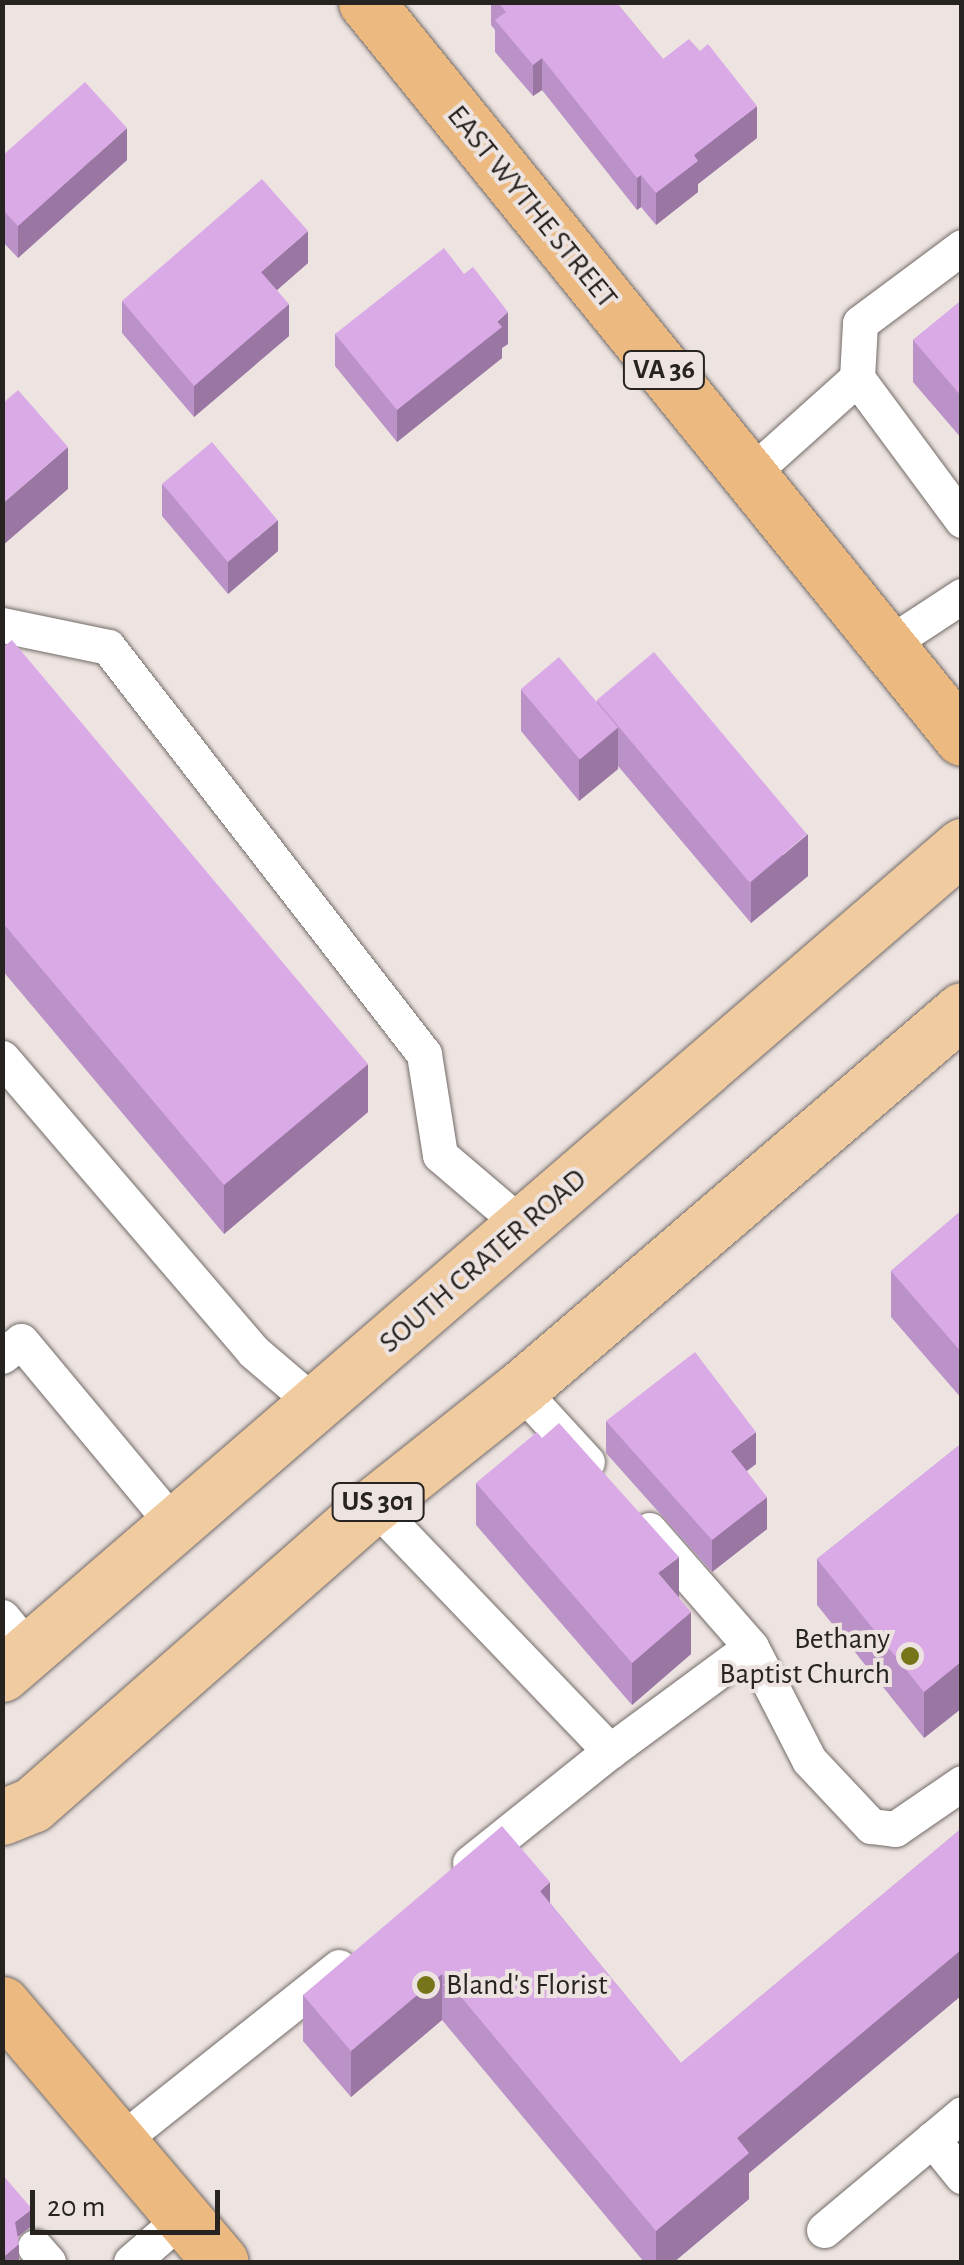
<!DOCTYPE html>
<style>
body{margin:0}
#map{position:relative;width:964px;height:2265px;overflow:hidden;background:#ede4e1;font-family:"Alegreya Sans",sans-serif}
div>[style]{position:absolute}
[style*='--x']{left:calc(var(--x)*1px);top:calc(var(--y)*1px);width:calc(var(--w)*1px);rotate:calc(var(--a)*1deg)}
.roads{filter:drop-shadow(0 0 2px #736b68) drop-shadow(0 0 2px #736b68)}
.service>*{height:35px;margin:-17.5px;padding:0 17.5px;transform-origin:17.5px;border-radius:17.5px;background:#fff}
.primary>*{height:55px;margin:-27.5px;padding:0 27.5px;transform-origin:27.5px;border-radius:27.5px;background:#f1cba0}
.trunk>*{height:55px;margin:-27.5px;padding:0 27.5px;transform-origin:27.5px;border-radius:27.5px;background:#ecba80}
.wall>*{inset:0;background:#bb92c7}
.shaded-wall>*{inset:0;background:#9977a2}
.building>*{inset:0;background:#daaae7;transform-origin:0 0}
.dots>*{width:28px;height:28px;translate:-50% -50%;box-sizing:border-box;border:5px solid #ede4e1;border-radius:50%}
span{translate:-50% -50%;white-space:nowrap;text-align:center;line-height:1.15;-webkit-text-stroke:8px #ede4e1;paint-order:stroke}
.shield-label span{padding:2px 8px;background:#ede4e1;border:2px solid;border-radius:8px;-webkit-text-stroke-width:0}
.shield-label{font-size:28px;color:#262321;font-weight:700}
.street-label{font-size:30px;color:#262321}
.poi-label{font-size:30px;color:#262321}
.right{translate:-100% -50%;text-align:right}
.left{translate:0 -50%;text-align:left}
.frame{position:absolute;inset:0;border:5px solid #262321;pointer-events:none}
.scale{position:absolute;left:30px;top:2190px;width:190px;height:45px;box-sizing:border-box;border:5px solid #262321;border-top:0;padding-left:12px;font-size:30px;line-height:35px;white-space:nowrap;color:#262321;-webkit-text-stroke:8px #ede4e1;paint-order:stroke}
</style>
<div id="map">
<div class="roads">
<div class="service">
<i style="--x:962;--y:247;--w:127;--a:143.3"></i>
<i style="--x:860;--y:323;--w:55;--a:93.1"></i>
<i style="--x:857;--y:378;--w:177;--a:53.5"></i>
<i style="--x:749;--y:475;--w:145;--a:-41.9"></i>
<i style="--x:2;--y:625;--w:108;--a:11.7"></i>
<i style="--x:108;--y:647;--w:515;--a:52.17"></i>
<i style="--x:424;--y:1054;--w:102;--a:81"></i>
<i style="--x:440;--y:1155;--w:108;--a:40.5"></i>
<i style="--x:887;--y:645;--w:90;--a:-33.2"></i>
<i style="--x:2;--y:1058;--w:387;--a:49.4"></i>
<i style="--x:254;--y:1352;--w:82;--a:40.5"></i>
<i style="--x:2;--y:1356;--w:24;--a:-38"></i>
<i style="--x:21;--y:1341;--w:242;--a:50.2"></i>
<i style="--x:520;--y:1389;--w:99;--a:47.5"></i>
<i style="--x:374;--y:1505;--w:341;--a:46.2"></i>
<i style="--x:610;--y:1751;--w:175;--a:-36.4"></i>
<i style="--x:649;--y:1530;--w:155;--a:48.9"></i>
<i style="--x:751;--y:1647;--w:127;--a:62.8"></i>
<i style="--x:809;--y:1760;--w:91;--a:46.8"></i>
<i style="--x:871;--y:1826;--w:24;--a:7"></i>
<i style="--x:895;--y:1829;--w:81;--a:-34.5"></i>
<i style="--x:2;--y:1617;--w:44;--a:50.5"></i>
<i style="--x:470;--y:1863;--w:179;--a:-38.7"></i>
<i style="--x:932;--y:2139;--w:48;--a:51"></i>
<i style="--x:119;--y:2142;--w:281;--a:-38.5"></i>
<i style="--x:824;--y:2230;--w:180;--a:-40"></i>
<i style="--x:35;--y:2247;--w:20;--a:49"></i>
<i style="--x:131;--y:2262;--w:69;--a:-40.9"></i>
</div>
<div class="primary">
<i style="--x:2;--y:1674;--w:1268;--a:-40.78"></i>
<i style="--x:2;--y:1817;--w:32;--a:-22"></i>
<i style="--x:32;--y:1805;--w:455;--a:-41.3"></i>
<i style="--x:374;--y:1505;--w:186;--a:-38.5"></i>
<i style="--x:520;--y:1389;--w:582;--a:-40.61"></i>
</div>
<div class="trunk">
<i style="--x:366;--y:2;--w:947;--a:51"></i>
<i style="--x:2;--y:2004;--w:338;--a:49.7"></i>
</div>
</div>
<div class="wall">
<i style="clip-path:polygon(491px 2px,616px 2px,663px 59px,757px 138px,698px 184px,698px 192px,656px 225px,641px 207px,637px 210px,542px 90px,533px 96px,495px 52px,495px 30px,491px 25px)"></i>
<i style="clip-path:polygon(2px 156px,127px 160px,18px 258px,2px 241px)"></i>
<i style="clip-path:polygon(308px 263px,277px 290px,289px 336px,194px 417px,122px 333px,122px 301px)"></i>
<i style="clip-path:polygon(464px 274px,508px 344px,502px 348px,502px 358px,397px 442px,335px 366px,335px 334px)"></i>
<i style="clip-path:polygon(962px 300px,962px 439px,913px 382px,913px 340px)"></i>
<i style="clip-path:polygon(162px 484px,278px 551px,228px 594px,162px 516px)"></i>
<i style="clip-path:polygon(2px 648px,368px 1112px,224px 1234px,2px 970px)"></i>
<i style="clip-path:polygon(521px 689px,597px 703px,597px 700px,808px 876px,751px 923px,618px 766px,618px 769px,579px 801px,521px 731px)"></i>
<i style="clip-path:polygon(962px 1210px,962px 1399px,891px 1317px,891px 1271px)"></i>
<i style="clip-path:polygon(606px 1421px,756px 1464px,747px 1471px,767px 1529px,712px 1572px,606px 1453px)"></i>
<i style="clip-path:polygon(962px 1443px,962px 1708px,924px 1738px,817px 1605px,817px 1559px)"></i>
<i style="clip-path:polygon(476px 1483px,679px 1598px,691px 1654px,632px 1705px,476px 1525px)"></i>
<i style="clip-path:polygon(962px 1828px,962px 1995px,749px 2173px,749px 2199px,674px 2262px,644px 2262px,442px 2020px,351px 2097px,303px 2041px,303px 1995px,550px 1903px,681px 2063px)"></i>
</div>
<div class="shaded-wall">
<i style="clip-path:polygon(542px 58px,542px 90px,533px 96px,533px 65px)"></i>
<i style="clip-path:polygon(757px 106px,757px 138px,698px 184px,698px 192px,656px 225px,656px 193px,694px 155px)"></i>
<i style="clip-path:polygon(127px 128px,127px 160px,18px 258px,18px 226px)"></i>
<i style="clip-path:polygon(641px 175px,641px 207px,637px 210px,637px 178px)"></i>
<i style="clip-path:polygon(308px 231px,308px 263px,261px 304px,261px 272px)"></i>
<i style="clip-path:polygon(289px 304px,289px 336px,194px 417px,194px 386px)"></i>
<i style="clip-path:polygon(508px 312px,508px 344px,502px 348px,502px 358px,397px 442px,397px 410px)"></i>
<i style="clip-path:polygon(68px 447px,68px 489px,2px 546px,2px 504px)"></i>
<i style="clip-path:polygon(278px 520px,278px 551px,228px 594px,228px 562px)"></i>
<i style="clip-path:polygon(618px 727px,618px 769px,579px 801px,579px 759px)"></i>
<i style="clip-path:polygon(808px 834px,808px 876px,751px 923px,751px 882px)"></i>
<i style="clip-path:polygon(368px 1064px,368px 1112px,224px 1234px,224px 1185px)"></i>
<i style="clip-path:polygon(756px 1432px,756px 1464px,731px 1482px,731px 1451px)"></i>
<i style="clip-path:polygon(767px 1497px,767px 1529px,712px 1572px,712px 1540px)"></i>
<i style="clip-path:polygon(679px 1557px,679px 1598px,658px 1573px)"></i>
<i style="clip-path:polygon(691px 1612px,691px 1654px,632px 1705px,632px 1663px)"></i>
<i style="clip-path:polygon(962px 1661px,962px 1708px,924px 1738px,924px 1692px)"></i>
<i style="clip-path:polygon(550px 1882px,550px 1928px,540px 1891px)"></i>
<i style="clip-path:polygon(962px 1949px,962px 1995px,749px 2173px,749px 2199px,674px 2262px,656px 2262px,656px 2231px,737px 2138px)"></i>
<i style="clip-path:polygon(442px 1974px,442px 2020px,351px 2097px,351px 2051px)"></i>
<i style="clip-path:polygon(32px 2209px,32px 2226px,15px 2239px,15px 2222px)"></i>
<i style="clip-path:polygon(19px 2244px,19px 2261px,17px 2262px,2px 2262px,2px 2258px)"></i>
</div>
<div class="building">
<i style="clip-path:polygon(498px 2px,616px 2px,663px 59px,689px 39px,700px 51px,708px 44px,757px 106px,694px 155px,698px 161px,656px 193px,641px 175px,637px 178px,542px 58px,533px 65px,495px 20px,506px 12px)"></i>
<i style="clip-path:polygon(85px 82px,127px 128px,18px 226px,2px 209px,2px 156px)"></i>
<i style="clip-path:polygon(262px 179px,308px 231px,261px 272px,289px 304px,194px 386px,122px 301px)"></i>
<i style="clip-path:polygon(444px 248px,464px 274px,473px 267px,508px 312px,497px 321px,502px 327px,397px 410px,335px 334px)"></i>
<i style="clip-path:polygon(962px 300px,962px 397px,913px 340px)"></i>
<i style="clip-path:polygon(18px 390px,68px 447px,2px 504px,2px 404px)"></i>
<i style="left:212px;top:442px;width:102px;height:65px;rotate:50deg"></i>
<i style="clip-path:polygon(12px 640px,368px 1064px,224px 1185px,2px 922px,2px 648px)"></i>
<i style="left:654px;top:652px;width:238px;height:75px;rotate:50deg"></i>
<i style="left:559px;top:657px;width:92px;height:50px;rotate:50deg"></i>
<i style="clip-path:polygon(962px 1210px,962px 1353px,891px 1271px)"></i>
<i style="clip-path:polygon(695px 1352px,756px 1432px,731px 1451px,767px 1497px,712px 1540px,606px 1421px)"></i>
<i style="clip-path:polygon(559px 1423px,679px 1557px,658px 1573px,691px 1612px,632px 1663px,476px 1483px,537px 1432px,542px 1438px)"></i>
<i style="clip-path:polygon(962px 1443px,962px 1661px,924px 1692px,817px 1559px)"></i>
<i style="clip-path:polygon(502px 1826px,550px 1882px,540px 1891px,681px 2063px,962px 1828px,962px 1949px,737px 2138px,749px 2153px,656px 2231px,442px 1974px,351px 2051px,303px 1995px)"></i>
<i style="clip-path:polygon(2px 2174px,32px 2209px,15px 2222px,19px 2244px,2px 2258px)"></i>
</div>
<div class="dots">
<i style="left:910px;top:1656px;background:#76751a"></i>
<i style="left:426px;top:1985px;background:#76751a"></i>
</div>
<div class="shield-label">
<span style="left:664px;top:370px">VA 36</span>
<span style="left:378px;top:1502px">US 301</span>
</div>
<div class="street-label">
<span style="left:532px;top:207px;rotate:51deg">EAST WYTHE STREET</span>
<span style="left:483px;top:1261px;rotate:-41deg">SOUTH CRATER ROAD</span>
</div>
<div class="poi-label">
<span class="right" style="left:890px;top:1656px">Bethany<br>Baptist Church</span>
<span class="left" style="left:446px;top:1985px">Bland's Florist</span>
</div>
<div class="frame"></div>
<div class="scale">20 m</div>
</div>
